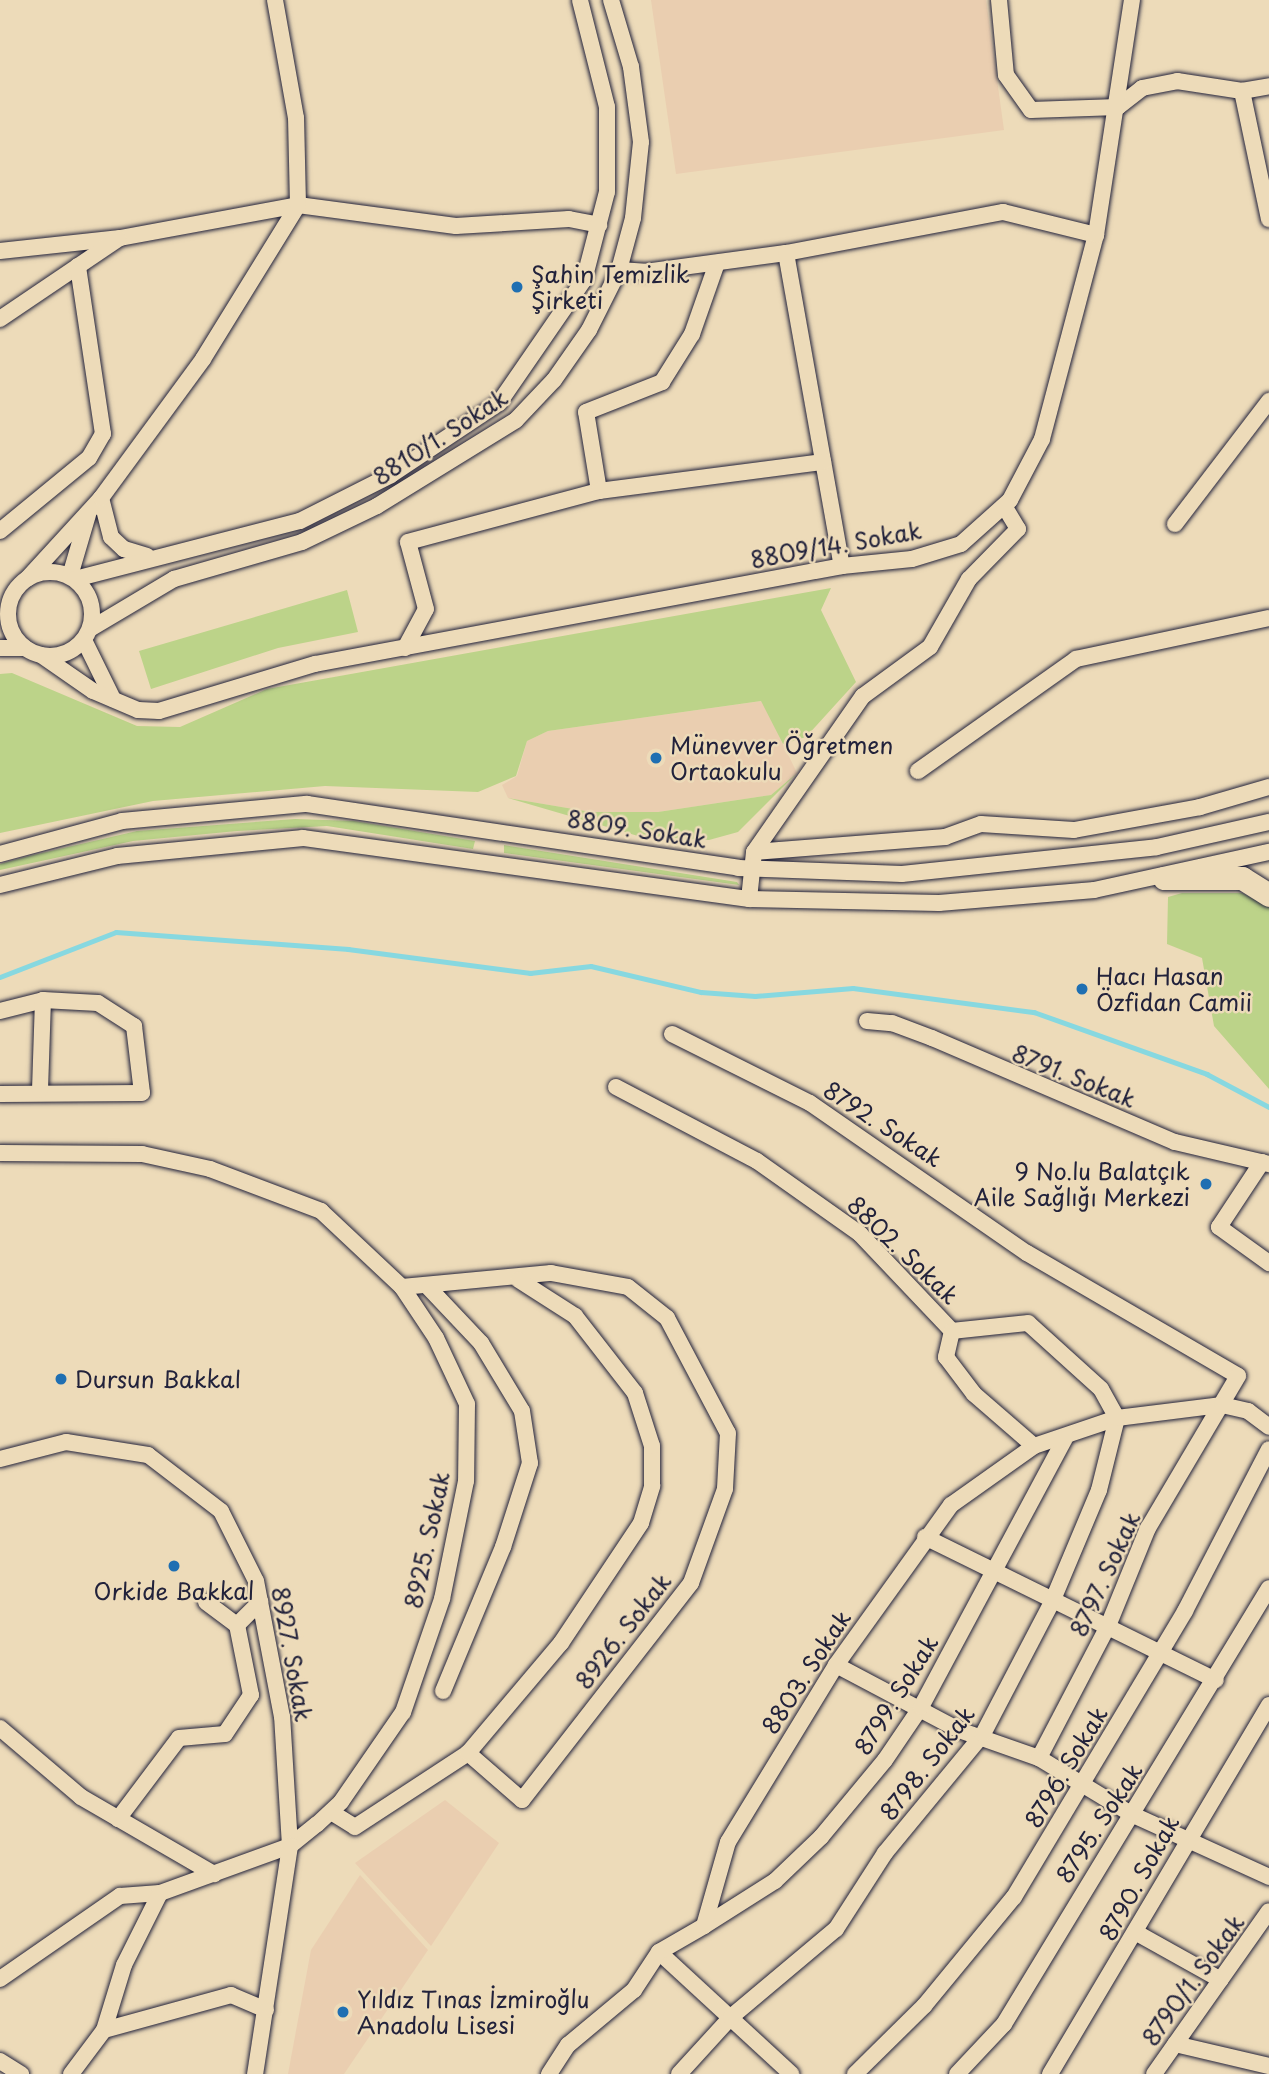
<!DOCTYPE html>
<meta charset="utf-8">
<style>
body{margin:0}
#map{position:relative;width:1269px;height:2074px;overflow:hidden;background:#eddbb9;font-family:"Playpen Sans",sans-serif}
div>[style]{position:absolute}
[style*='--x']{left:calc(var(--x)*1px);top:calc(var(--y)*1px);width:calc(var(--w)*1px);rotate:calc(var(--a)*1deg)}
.built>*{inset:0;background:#eaceb0}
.green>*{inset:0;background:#bcd389}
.stream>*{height:4.5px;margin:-2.25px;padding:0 2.25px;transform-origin:2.25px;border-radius:2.25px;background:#87d8e0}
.roads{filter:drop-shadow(0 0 2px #22223b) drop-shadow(0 0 2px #22223b)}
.minor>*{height:16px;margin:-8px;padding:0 8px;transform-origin:8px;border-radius:8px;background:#eddbb9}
.minor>.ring{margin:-8px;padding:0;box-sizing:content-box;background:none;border:16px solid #eddbb9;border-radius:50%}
.highway>*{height:23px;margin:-11.5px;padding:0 11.5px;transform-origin:11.5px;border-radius:11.5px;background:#eddbb9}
.dots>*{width:19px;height:19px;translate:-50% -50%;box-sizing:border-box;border:4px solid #eddbb9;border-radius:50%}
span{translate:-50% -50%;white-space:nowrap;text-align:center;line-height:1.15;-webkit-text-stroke:5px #eddbb9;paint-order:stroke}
.poi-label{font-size:23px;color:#22223b}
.left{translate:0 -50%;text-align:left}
.right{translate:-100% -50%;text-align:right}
.street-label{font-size:23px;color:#22223b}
</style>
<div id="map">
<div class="built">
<i style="clip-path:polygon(651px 0,986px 0,1004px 130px,676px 174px)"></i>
<i style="clip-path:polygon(762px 701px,797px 773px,771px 795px,658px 812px,591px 812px,508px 798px,502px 785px,517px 776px,527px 741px,548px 731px)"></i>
<i style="clip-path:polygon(445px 1800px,499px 1843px,431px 1946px,355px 1863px)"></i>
<i style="clip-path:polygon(360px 1875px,428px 1950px,344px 2074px,288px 2074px,311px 1950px)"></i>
</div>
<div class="green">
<i style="clip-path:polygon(831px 588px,821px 610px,856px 682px,806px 737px,783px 744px,761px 701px,548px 731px,527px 741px,516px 776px,478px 792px,325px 786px,153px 801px,0 833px,0 674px,12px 673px,137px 726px,180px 727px,267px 689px)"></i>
<i style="clip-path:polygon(347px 590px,358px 632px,278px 648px,151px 689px,139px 651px)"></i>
<i style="clip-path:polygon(797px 773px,738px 832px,709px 840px,638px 836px,508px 798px,591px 812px,658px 812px,771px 795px)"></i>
<i style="clip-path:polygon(295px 819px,354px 821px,475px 841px,473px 849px,327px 826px,237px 831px,133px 841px,0 870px,0 864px,29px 856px,137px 831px)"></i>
<i style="clip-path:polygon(504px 845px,737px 882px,739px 885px,504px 853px)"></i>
<i style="clip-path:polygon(1182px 893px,1242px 893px,1269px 907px,1269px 1089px,1214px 1026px,1202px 958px,1167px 944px,1168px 897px)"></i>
</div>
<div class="stream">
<i style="--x:0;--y:977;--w:124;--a:-21.2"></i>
<i style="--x:116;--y:932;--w:233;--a:4.2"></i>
<i style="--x:348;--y:949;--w:184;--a:7.5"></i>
<i style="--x:530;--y:973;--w:61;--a:-6.5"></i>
<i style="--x:591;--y:966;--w:113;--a:13.3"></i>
<i style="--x:701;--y:992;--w:54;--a:4.2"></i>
<i style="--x:755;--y:996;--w:98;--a:-4.7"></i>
<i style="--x:853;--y:988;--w:183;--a:7.6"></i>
<i style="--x:1034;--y:1012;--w:184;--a:19.7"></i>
<i style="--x:1207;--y:1074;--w:70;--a:28"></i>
</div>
<div class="roads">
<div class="minor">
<i style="--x:999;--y:0;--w:75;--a:84.7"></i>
<i style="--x:1006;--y:75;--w:43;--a:54.5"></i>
<i style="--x:1031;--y:110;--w:87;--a:-2"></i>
<i style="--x:1118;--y:107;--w:31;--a:-38"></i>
<i style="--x:1142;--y:88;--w:36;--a:-11"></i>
<i style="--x:1177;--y:81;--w:66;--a:8.7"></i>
<i style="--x:1242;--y:91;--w:27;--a:-10"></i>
<i style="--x:1242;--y:91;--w:131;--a:78.1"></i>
<i style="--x:0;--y:251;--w:121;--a:-6.2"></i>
<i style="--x:120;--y:238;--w:181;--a:-10.5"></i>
<i style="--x:298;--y:205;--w:159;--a:7.6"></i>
<i style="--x:456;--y:226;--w:113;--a:-3.5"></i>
<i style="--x:569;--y:219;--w:31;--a:11"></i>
<i style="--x:786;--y:253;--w:318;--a:79.9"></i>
<i style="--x:619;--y:270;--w:26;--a:4"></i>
<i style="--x:645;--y:272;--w:142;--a:-7.7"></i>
<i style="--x:786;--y:253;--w:221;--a:-10.7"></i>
<i style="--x:1003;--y:212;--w:96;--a:13.9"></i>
<i style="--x:0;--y:319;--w:143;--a:-34.1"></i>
<i style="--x:599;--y:491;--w:80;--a:-99.3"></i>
<i style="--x:586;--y:412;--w:82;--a:-21.5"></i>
<i style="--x:662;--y:382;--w:57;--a:-58"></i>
<i style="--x:692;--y:334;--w:75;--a:-70.6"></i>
<i style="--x:101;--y:498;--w:40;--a:75.6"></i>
<i style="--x:111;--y:537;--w:18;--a:43"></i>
<i style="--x:124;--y:549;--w:24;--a:17"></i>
<i style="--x:1175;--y:524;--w:155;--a:-52.6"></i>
<i style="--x:0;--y:531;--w:115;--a:-39.4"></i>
<i style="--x:89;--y:458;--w:28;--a:-60"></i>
<i style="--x:103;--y:434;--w:170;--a:-98.5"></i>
<i class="ring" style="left:8px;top:572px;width:68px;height:68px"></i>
<i style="--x:70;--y:576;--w:64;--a:-73.6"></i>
<i style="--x:27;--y:579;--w:110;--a:-47.6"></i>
<i style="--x:101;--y:498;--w:172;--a:-53.7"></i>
<i style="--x:203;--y:359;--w:181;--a:-58.3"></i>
<i style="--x:298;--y:205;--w:87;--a:-91.3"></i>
<i style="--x:296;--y:118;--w:120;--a:-100.1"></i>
<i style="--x:75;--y:579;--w:232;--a:-14.5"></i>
<i style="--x:300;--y:521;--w:102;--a:-26.8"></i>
<i style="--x:391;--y:475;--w:130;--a:-33.7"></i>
<i style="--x:499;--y:403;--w:150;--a:-55.4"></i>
<i style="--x:584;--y:280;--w:91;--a:-75.4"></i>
<i style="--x:607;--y:192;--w:85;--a:-90"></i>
<i style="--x:607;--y:107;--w:110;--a:-104.2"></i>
<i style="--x:90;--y:629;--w:98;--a:-30.8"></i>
<i style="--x:174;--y:579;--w:133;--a:-16.1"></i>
<i style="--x:302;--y:542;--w:83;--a:-25.6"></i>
<i style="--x:377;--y:506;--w:163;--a:-31.7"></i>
<i style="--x:516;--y:420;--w:55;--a:-46.5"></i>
<i style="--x:554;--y:380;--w:61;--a:-55"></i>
<i style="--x:589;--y:330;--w:67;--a:-63.4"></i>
<i style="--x:619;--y:270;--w:54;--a:-74.9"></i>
<i style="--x:633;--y:218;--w:76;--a:-84"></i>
<i style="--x:641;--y:142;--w:76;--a:-97.6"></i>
<i style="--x:631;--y:67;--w:70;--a:-106.6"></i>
<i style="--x:84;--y:640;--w:66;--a:63.8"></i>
<i style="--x:0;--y:648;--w:25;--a:0"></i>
<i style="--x:405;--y:648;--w:44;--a:-61.7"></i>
<i style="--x:426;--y:609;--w:69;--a:-105"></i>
<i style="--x:408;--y:542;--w:198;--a:-15"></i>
<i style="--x:599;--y:491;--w:226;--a:-7.4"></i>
<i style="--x:41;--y:655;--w:63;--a:34.7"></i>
<i style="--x:93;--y:691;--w:49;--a:22.9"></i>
<i style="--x:138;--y:710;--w:21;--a:3"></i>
<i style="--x:159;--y:711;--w:163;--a:-16.8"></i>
<i style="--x:315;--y:664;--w:536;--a:-10.53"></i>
<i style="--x:842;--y:566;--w:70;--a:-5.7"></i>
<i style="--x:912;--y:559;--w:51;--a:-17"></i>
<i style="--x:961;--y:544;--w:66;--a:-41.9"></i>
<i style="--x:1010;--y:500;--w:69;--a:-62.3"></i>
<i style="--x:1042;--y:439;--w:211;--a:-75.2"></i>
<i style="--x:1096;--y:235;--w:238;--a:-81.3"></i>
<i style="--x:918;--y:771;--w:194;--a:-35.3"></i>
<i style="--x:1076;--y:659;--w:197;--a:-12"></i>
<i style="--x:754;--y:852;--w:192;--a:-4.5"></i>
<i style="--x:945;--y:837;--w:38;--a:-20"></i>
<i style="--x:981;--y:824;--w:93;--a:3.7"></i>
<i style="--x:1074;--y:830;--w:128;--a:-10.3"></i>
<i style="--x:1200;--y:807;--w:72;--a:-16.2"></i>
<i style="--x:0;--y:854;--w:126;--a:-15.1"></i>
<i style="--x:122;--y:821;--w:186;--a:-5.3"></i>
<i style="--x:307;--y:804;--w:436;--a:8.4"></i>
<i style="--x:738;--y:868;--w:164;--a:2.1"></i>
<i style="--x:902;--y:874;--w:256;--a:-6"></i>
<i style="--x:1157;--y:847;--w:115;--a:-12.6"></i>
<i style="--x:0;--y:885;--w:121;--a:-13.9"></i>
<i style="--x:117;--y:856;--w:187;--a:-5.5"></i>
<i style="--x:303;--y:838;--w:450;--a:7.8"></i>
<i style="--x:749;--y:899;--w:190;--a:1.2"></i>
<i style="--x:939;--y:903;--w:156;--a:-4.8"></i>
<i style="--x:1094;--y:890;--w:179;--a:-12.3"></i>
<i style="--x:749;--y:899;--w:47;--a:-83.9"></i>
<i style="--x:754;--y:852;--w:190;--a:-55.1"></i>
<i style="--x:863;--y:696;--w:83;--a:-36.2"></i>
<i style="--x:930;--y:647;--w:78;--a:-60.2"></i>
<i style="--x:969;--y:579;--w:70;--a:-45.6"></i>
<i style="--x:1018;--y:529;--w:27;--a:-121"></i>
<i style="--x:0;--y:1011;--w:44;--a:-14.3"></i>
<i style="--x:43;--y:1000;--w:55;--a:3.1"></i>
<i style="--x:98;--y:1003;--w:43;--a:32.6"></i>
<i style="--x:134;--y:1026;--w:67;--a:83.2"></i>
<i style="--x:142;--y:1093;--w:142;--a:179.6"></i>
<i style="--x:867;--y:1021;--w:25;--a:5"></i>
<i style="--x:892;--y:1023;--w:43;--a:20.6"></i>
<i style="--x:932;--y:1038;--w:264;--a:23.2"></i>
<i style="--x:1175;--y:1142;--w:97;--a:13.2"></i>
<i style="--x:672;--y:1034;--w:154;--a:26.6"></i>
<i style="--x:810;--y:1103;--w:264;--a:34.7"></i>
<i style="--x:1027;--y:1253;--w:244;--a:30.2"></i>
<i style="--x:1238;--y:1376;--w:177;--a:120.6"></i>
<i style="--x:1148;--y:1528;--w:106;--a:112.2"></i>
<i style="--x:1108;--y:1626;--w:149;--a:117.6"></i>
<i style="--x:616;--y:1087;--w:159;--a:27.7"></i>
<i style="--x:757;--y:1161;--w:126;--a:35.3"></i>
<i style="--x:860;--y:1234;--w:134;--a:46.5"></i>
<i style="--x:952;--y:1331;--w:27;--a:103"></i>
<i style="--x:946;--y:1357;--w:46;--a:52.9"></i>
<i style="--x:974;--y:1394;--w:79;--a:40.9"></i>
<i style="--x:40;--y:1090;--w:90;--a:-88.1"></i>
<i style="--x:0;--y:1153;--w:142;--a:0.4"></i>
<i style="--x:142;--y:1154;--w:70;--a:12.4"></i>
<i style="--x:210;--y:1169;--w:119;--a:20.7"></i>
<i style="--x:321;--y:1211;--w:111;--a:43.2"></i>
<i style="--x:402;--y:1287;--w:61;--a:56.3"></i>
<i style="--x:436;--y:1338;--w:73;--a:64.8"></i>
<i style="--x:467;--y:1404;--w:77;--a:90.7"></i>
<i style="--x:466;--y:1481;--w:120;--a:101.5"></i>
<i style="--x:442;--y:1599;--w:120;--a:109"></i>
<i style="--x:403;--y:1712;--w:109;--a:124.6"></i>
<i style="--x:341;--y:1802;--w:33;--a:137"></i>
<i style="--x:317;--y:1824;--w:35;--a:141"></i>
<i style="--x:290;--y:1846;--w:129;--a:-93.5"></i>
<i style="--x:282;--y:1717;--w:138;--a:-100.8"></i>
<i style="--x:256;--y:1581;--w:78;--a:-116.6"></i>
<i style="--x:221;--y:1511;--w:92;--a:-142.5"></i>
<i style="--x:148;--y:1455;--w:83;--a:-171"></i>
<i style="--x:66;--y:1442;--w:68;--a:165.6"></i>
<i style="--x:1262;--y:1162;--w:78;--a:123.5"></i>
<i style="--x:1219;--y:1227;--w:62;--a:35.8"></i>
<i style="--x:402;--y:1287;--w:150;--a:-5.4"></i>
<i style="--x:551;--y:1273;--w:78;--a:10.3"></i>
<i style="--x:628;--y:1287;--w:50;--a:38.5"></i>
<i style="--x:667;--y:1318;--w:130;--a:62.1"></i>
<i style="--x:728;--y:1433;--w:56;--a:93.1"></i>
<i style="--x:725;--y:1489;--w:100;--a:109.9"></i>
<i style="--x:691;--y:1583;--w:275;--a:127.9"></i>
<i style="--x:522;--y:1800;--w:72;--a:-139"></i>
<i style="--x:429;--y:1288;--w:76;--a:46.6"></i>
<i style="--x:481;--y:1343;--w:79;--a:58.9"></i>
<i style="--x:522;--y:1411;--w:53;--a:81.3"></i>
<i style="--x:530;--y:1463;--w:88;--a:107.8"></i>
<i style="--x:503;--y:1547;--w:156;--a:112.6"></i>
<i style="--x:925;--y:1537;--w:324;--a:26.2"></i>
<i style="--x:206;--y:1602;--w:39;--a:37"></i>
<i style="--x:836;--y:1665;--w:139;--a:27.9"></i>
<i style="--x:959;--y:1730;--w:85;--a:19.3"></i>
<i style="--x:1039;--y:1758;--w:108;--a:31.3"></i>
<i style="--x:1131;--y:1814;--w:152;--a:24.5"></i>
<i style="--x:0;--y:1728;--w:106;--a:40.4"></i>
<i style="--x:81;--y:1797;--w:154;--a:30.1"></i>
<i style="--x:331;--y:1812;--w:28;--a:32"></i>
<i style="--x:355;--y:1827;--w:135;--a:-33.2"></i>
<i style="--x:468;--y:1753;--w:144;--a:-49.8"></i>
<i style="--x:561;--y:1643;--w:144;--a:-56.3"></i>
<i style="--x:641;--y:1523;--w:39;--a:-73"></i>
<i style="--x:652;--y:1486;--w:40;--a:-90"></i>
<i style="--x:652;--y:1446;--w:56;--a:-107.8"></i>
<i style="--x:635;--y:1393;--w:98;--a:-127.9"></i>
<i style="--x:575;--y:1316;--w:67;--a:-147.3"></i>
<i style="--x:118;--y:1819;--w:101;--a:-53"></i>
<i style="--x:179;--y:1738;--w:46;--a:-5"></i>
<i style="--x:225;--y:1734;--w:47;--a:-56.3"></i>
<i style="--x:251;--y:1695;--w:71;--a:-101.3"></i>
<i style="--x:237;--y:1625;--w:33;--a:-45"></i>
<i style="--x:704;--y:1926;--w:84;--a:-32.4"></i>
<i style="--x:775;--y:1881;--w:64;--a:-43.7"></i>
<i style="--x:821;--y:1837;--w:100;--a:-50.3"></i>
<i style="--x:885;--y:1760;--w:64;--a:-55.8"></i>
<i style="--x:921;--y:1707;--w:304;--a:-61.8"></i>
<i style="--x:1135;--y:1932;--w:98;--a:29.2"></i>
<i style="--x:659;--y:1952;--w:180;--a:42.7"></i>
<i style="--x:0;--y:1979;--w:146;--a:-34.7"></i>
<i style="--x:120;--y:1896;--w:40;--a:-4.3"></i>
<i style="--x:160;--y:1893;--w:138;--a:-19.9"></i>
<i style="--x:290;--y:1846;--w:231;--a:98.7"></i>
<i style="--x:104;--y:2030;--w:68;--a:-72.9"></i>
<i style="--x:124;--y:1965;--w:80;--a:-63.4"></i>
<i style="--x:1175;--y:2044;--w:97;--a:13.2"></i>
<i style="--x:0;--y:2061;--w:25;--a:32"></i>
<i style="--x:71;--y:2074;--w:55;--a:-53.1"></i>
<i style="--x:104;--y:2030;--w:132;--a:-15.4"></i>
<i style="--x:231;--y:1995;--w:38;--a:23"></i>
<i style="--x:549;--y:2074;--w:35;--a:-57"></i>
<i style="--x:568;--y:2045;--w:86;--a:-39.8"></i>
<i style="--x:634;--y:1990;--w:45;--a:-56.7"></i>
<i style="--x:659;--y:1952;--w:52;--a:-30"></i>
<i style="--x:704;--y:1926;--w:87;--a:-74.1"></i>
<i style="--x:728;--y:1842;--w:207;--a:-58.6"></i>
<i style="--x:836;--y:1665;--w:197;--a:-54.3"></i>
<i style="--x:951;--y:1505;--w:102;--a:-35.4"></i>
<i style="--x:1034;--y:1446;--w:88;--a:-18.6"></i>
<i style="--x:1117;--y:1418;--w:106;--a:-7.1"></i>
<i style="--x:1222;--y:1405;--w:27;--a:13"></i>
<i style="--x:1248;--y:1411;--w:26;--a:37"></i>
<i style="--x:679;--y:2074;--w:77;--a:-47.6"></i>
<i style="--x:731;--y:2017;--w:137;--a:-40"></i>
<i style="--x:836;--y:1929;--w:90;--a:-57.2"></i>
<i style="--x:885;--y:1853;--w:154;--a:-50.5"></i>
<i style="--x:983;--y:1734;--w:149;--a:-62.4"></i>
<i style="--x:1052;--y:1602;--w:121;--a:-67.2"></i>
<i style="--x:1099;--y:1490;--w:74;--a:-76"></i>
<i style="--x:1117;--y:1418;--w:33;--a:-119"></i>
<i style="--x:1101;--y:1389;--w:98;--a:-137.9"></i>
<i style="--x:1028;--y:1323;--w:76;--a:174"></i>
<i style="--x:855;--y:2074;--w:97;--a:-44.6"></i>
<i style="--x:924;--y:2006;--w:141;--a:-50.5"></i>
<i style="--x:1014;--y:1897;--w:333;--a:-59.1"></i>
<i style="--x:1185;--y:1611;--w:182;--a:-62.6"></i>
<i style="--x:957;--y:2074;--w:69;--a:-46.8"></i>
<i style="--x:1004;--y:2024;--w:510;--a:-58.71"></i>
<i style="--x:1050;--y:2074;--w:429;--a:-59.3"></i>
<i style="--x:1154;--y:2074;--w:199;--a:-54.8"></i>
</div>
<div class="highway">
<i style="--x:1164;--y:878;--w:78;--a:0"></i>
<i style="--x:1242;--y:878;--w:32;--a:32"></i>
</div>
</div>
<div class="dots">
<i style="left:517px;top:287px;background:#1f6fb2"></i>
<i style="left:656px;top:758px;background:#1f6fb2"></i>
<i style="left:1082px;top:989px;background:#1f6fb2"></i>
<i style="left:1206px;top:1184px;background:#1f6fb2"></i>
<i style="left:61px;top:1379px;background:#1f6fb2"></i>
<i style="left:174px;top:1566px;background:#1f6fb2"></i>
<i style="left:343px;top:2012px;background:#1f6fb2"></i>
</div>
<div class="poi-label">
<span class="left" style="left:531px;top:287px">Şahin Temizlik<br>Şirketi</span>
<span class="left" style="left:670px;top:758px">Münevver Öğretmen<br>Ortaokulu</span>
<span class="left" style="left:1096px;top:989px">Hacı Hasan<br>Özfidan Camii</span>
<span class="right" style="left:1190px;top:1184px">9 No.lu Balatçık<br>Aile Sağlığı Merkezi</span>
<span class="left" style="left:75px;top:1379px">Dursun Bakkal</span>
<span style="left:174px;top:1591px">Orkide Bakkal</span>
<span class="left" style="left:357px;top:2012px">Yıldız Tınas İzmiroğlu<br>Anadolu Lisesi</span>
</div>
<div class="street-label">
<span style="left:440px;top:437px;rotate:-33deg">8810/1. Sokak</span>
<span style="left:836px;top:545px;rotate:-10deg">8809/14. Sokak</span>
<span style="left:637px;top:829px;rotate:9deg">8809. Sokak</span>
<span style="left:1074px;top:1076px;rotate:22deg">8791. Sokak</span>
<span style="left:883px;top:1124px;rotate:33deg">8792. Sokak</span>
<span style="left:903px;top:1250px;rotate:44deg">8802. Sokak</span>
<span style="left:427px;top:1540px;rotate:-78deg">8925. Sokak</span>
<span style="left:1105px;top:1574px;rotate:-65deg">8797. Sokak</span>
<span style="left:623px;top:1631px;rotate:-52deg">8926. Sokak</span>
<span style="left:292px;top:1654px;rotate:80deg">8927. Sokak</span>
<span style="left:806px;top:1672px;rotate:-57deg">8803. Sokak</span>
<span style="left:896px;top:1695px;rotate:-58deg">8799. Sokak</span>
<span style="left:927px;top:1763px;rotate:-52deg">8798. Sokak</span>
<span style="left:1066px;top:1767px;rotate:-59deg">8796. Sokak</span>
<span style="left:1099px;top:1823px;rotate:-57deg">8795. Sokak</span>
<span style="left:1139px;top:1878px;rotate:-61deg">8790. Sokak</span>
<span style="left:1193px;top:1980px;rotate:-54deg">8790/1. Sokak</span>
</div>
</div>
